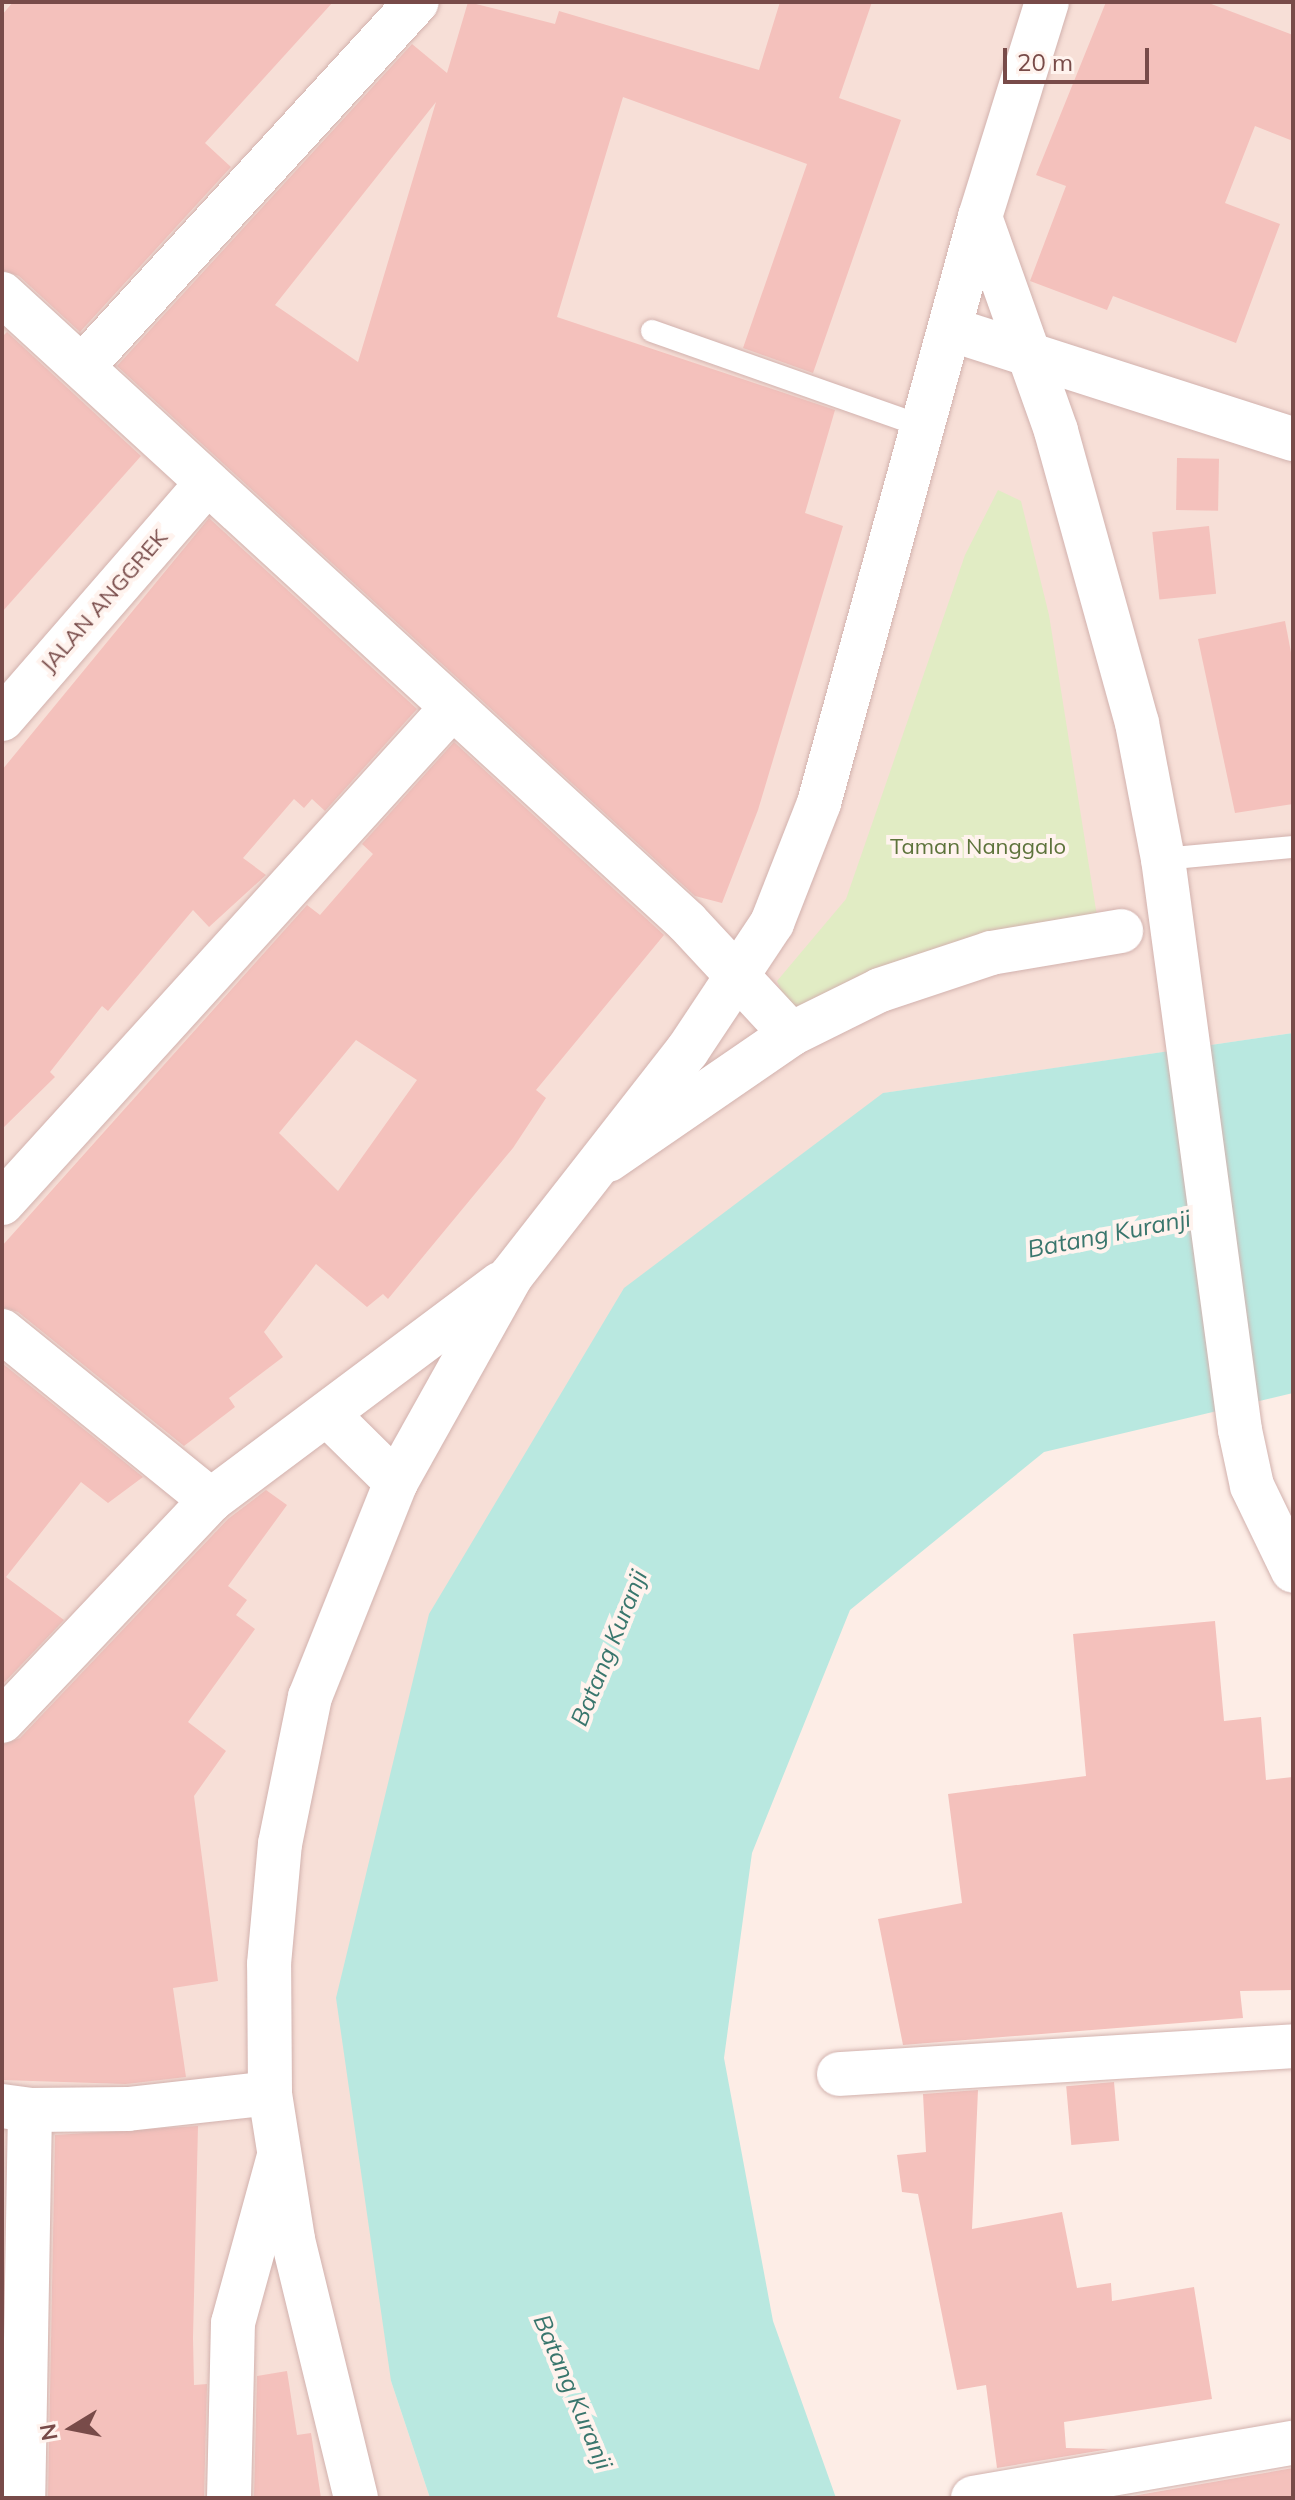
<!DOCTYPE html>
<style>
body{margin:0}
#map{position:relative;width:1295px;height:2500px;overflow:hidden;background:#fdede6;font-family:Mulish,sans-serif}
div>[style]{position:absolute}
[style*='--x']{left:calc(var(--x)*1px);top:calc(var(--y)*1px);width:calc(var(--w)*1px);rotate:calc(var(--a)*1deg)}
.residential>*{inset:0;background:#f7dfd7}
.green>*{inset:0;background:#e1ecc4}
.water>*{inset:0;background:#b9e8e0}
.building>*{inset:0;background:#f4c1bc;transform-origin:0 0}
.roads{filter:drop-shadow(0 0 2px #d2b2ae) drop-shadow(0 0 2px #d2b2ae)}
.service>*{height:22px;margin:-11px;padding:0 11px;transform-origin:11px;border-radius:11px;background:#fff}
.minor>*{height:44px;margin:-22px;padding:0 22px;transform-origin:22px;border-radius:22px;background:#fff}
.secondary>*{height:44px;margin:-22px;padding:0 22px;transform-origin:22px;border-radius:22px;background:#fff}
span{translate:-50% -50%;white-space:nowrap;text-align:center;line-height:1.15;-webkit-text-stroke:8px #fff3ee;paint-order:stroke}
.street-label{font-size:22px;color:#784b49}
.park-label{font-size:22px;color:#5d733b}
.water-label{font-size:24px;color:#39766d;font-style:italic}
.frame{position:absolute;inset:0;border:4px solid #784b49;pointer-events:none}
.north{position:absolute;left:32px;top:2388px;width:80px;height:80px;-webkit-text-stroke:6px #fff3ee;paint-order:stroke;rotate:260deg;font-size:22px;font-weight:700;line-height:32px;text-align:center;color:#784b49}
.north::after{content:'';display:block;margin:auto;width:28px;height:36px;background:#784b49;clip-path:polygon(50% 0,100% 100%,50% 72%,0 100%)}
.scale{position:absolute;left:1003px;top:48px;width:146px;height:36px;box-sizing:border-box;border:4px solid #784b49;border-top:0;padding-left:10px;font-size:24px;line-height:28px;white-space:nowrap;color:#784b49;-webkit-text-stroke:6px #fff3ee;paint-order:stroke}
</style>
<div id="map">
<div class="residential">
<i style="clip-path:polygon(2px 2px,1293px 2px,1293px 1033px,884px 1093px,391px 2381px,430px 2498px,2px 2498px)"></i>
</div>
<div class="green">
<i style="clip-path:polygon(998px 490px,1021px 501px,1049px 615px,1100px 935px,799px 1030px,777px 981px,846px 899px,965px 555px)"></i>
</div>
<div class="water">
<i style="clip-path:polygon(1293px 1033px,1293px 1393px,1044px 1452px,850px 1610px,752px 1853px,724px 2058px,773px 2321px,836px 2498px,430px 2498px,391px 2381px,336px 1998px,429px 1614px,624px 1288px,883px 1093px)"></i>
</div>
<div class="building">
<i style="clip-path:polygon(13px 2px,333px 2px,205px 143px,231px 167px,80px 332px,19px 276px,2px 270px,2px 15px)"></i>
<i style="clip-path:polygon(evenodd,468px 2px,555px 24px,559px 11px,759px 70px,780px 2px,872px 2px,839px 98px,901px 120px,813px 373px,743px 348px,807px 164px,623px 97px,557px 317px,835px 410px,805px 513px,843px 526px,758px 810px,722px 903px,695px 896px,117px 366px,412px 44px,447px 73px,468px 2px,436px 102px,358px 362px,275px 305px,436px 102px)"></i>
<i style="clip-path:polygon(1106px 2px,1206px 2px,1293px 35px,1293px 141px,1255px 126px,1225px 203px,1280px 224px,1236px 343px,1113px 296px,1107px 310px,1030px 281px,1066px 186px,1036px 175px)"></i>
<i style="clip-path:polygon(7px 332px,141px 456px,2px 612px,2px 337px)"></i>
<i style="left:1177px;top:458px;width:42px;height:52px;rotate:1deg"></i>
<i style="clip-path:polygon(209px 518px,417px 709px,325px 811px,312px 799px,304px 808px,294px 799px,243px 858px,266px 875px,209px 927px,193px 910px,108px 1011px,102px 1006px,50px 1072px,55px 1077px,2px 1129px,2px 770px)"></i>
<i style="left:1209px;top:526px;width:68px;height:57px;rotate:84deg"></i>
<i style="clip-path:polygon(1285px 621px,1293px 663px,1293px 804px,1235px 813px,1198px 639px)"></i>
<i style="clip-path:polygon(evenodd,454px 742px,664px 935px,536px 1090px,546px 1098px,513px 1148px,388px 1299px,383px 1294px,367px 1307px,316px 1264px,264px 1332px,283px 1357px,229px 1398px,235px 1407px,184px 1446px,18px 1312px,2px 1307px,2px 1246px,307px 905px,320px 915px,373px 854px,362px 844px,454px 742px,356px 1040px,417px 1080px,338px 1191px,279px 1133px,356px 1040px)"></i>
<i style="clip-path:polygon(2px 1363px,143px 1477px,108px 1503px,81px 1482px,6px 1577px,64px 1620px,2px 1685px)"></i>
<i style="clip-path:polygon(266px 1490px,287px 1505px,228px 1586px,247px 1600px,236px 1615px,255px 1629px,188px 1722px,226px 1751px,194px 1796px,218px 1981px,173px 1988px,186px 2077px,126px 2084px,2px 2080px,2px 1745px,20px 1738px,228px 1519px)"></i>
<i style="clip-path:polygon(1215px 1621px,1224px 1721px,1261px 1717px,1266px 1780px,1293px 1777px,1293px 1990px,1240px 1991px,1243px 2018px,903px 2045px,878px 1919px,962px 1903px,948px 1794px,1086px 1776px,1073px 1634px)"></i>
<i style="left:1114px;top:2082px;width:59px;height:48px;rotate:85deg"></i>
<i style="clip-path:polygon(978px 2090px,972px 2229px,1062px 2212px,1077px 2288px,1111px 2283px,1112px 2301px,1194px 2287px,1212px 2399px,1064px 2422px,1066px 2448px,1109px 2449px,997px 2468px,986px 2385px,957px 2390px,918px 2194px,902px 2192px,897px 2155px,926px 2152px,923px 2094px)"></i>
<i style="clip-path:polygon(198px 2126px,193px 2338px,194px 2385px,207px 2384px,204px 2498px,48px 2498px,55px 2135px)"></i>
<i style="clip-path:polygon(287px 2371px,297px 2435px,311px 2433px,321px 2498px,254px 2498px,257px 2376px)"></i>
<i style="clip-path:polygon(1293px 2468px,1293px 2498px,1121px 2498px)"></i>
</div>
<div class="roads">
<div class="service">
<i style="--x:652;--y:331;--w:288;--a:19.4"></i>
<i style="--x:1163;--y:859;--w:131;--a:-5.3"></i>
</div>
<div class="minor">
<i style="--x:2;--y:294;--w:929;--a:42.51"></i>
<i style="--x:687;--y:922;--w:153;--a:47.1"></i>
<i style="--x:953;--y:330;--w:357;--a:17.8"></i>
<i style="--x:83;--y:366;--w:494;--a:-47.5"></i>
<i style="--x:2;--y:719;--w:311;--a:-49"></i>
<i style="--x:608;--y:1160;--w:222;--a:-34.5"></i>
<i style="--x:791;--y:1034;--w:99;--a:-26.3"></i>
<i style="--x:880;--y:990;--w:117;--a:-18.4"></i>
<i style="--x:991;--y:953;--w:132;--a:-9.6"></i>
<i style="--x:2;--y:1203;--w:665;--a:-47.74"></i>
<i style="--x:2;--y:1331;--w:269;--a:39"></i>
<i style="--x:839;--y:2074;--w:455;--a:-3.5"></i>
<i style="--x:2;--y:2106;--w:28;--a:8"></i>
<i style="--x:30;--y:2110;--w:388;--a:91"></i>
<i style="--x:30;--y:2110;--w:98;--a:-0.6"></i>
<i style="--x:128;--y:2109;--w:143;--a:-6.4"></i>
<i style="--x:229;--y:2498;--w:175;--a:-88.7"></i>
<i style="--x:233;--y:2323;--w:173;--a:-74.6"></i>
<i style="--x:973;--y:2498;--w:325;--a:-9.8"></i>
</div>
<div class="secondary">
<i style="--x:980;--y:217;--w:227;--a:70.4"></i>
<i style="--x:1056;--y:431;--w:303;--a:74.5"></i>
<i style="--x:1137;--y:723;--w:138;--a:79.2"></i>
<i style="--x:1163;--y:859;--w:576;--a:82.32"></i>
<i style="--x:1240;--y:1430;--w:57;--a:77.9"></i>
<i style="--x:1252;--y:1486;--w:94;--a:64.2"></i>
<i style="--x:327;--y:1414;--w:97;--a:44.6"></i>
<i style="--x:2;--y:1721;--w:304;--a:-46.6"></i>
<i style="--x:211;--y:1500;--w:361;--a:-36.8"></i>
<i style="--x:356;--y:2498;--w:267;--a:-103.7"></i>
<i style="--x:293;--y:2239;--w:148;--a:-99"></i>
<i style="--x:270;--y:2093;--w:129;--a:-90.4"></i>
<i style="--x:269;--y:1964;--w:121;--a:-84.8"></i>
<i style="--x:280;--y:1844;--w:150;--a:-78.5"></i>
<i style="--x:310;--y:1697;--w:232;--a:-68.2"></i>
<i style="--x:396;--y:1482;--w:236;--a:-60.8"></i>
<i style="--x:511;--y:1276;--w:286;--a:-52"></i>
<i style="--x:687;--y:1051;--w:154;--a:-56.4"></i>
<i style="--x:772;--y:923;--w:129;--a:-68.6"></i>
<i style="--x:819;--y:803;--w:608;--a:-74.64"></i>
<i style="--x:980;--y:217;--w:225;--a:-72.7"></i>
</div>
</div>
<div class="street-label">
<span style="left:104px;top:601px;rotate:-49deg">JALAN ANGGREK</span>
</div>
<div class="park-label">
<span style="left:978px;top:847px">Taman Nanggalo</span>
</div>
<div class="water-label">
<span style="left:1109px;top:1234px;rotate:-11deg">Batang Kuranji</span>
<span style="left:609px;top:1648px;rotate:-68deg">Batang Kuranji</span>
<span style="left:573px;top:2392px;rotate:67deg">Batang Kuranji</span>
</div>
<div class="frame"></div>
<div class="north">N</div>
<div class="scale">20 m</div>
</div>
